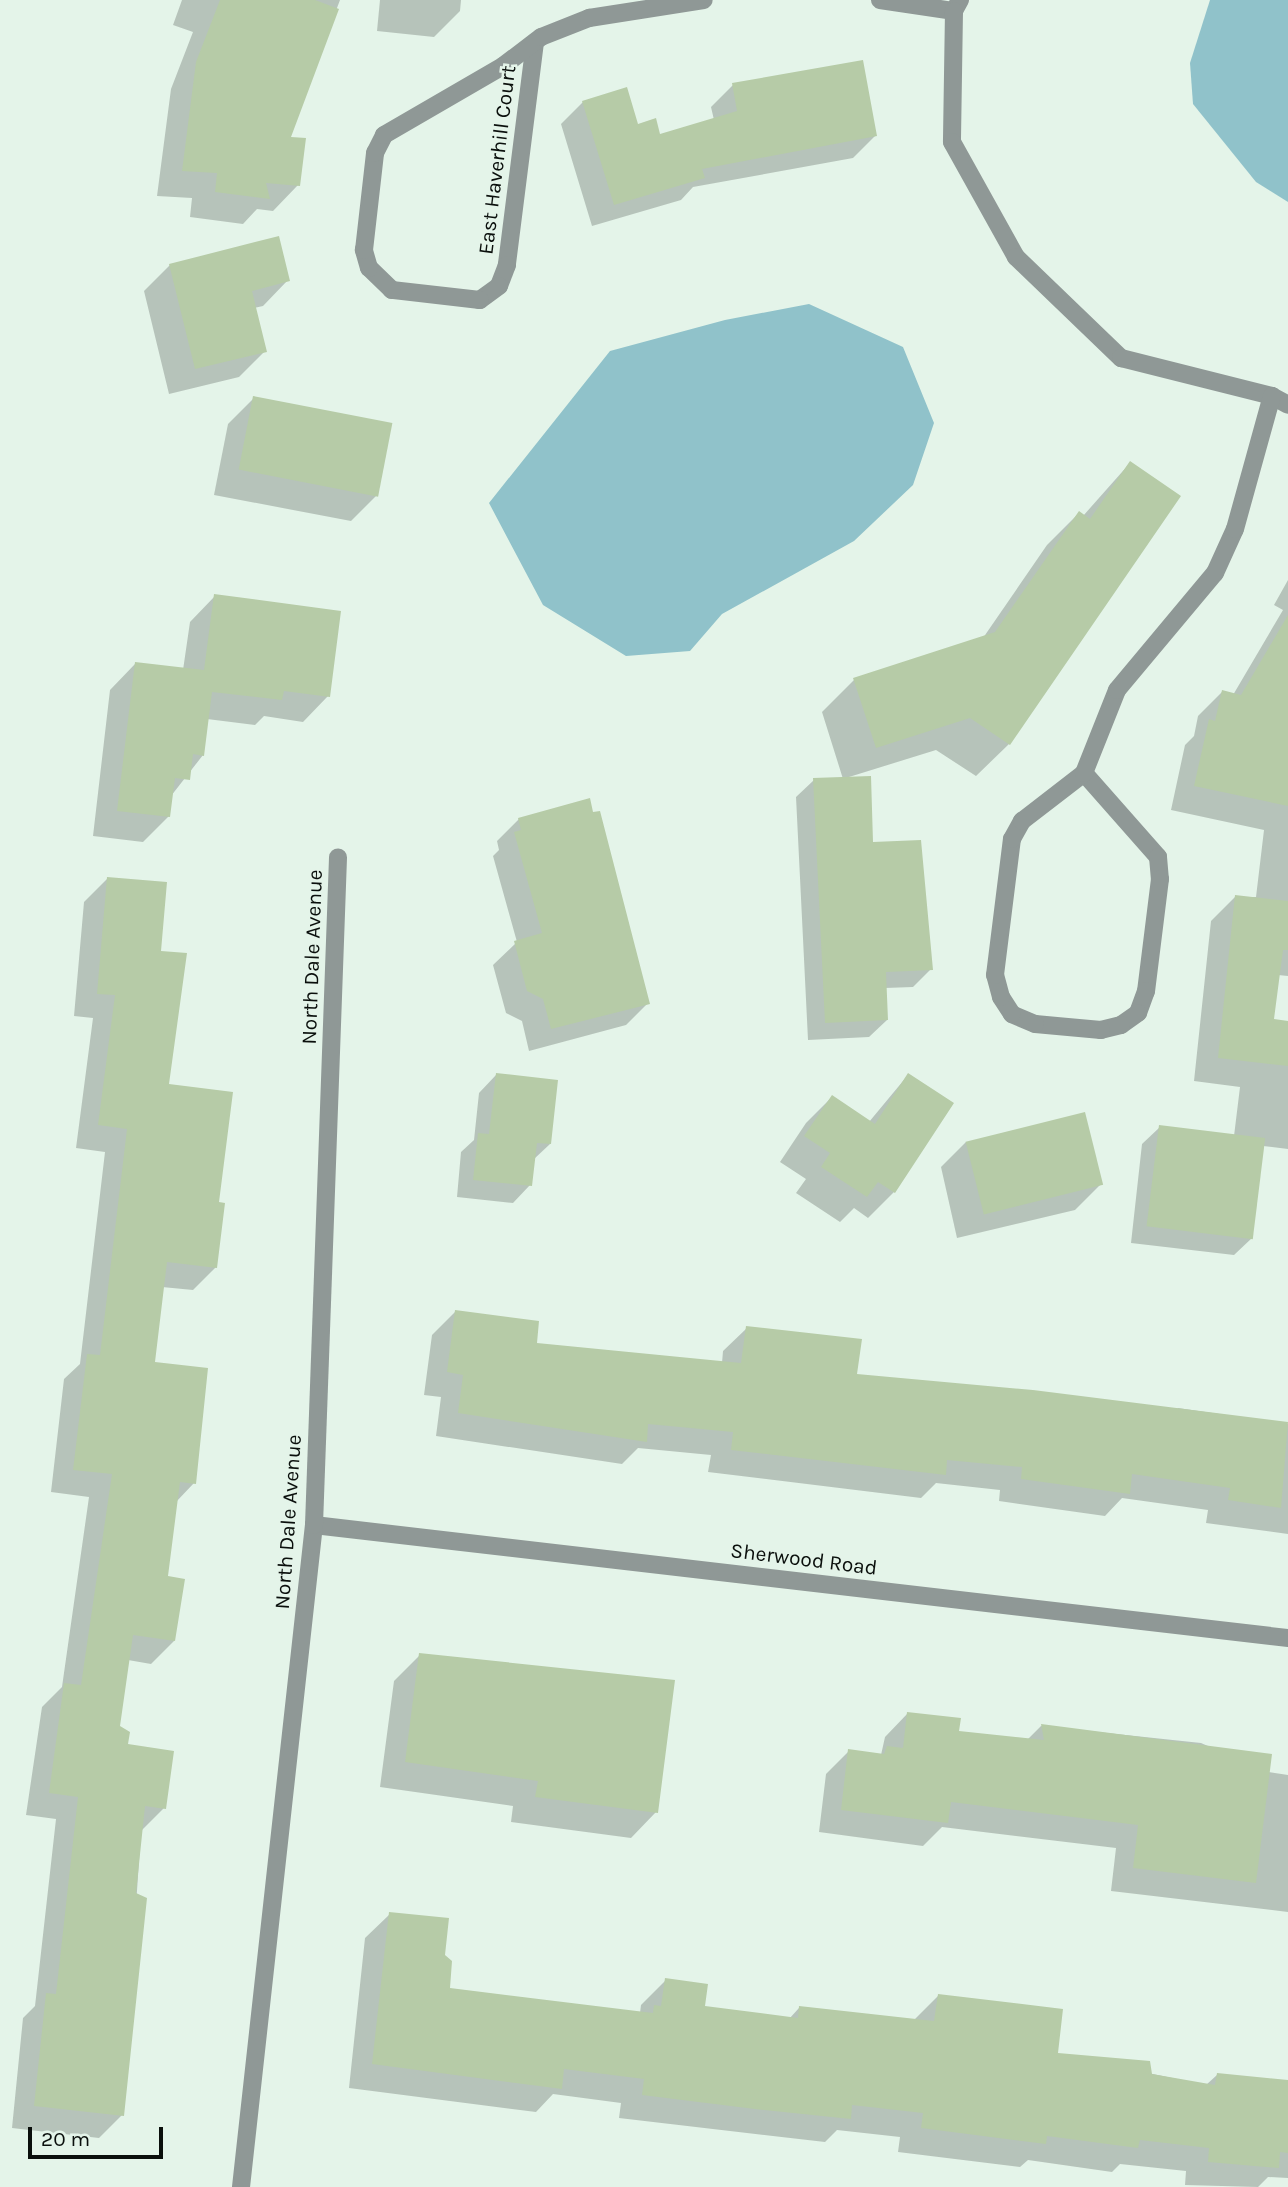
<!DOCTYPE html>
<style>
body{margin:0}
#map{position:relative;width:1288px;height:2187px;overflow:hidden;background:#e4f4e9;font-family:Karla,sans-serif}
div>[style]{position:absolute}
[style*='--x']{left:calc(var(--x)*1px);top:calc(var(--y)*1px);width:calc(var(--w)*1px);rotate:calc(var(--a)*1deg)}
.water>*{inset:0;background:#90c2ca}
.shadow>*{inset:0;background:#0003}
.building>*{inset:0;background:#b6cba7;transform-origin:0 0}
.street>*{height:18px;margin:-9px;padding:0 9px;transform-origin:9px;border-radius:9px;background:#8f9896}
span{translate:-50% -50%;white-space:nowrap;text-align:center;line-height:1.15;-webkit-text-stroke:5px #e4f4e9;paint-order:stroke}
.street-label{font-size:21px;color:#0a0f0c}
.scale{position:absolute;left:28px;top:2127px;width:135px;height:32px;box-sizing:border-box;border:4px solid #0a0f0c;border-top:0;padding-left:9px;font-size:21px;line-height:24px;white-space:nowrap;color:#0a0f0c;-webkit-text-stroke:5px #e4f4e9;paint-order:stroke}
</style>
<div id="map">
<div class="water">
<i style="clip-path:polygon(1210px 0,1288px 0,1288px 202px,1256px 182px,1193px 104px,1190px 63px)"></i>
<i style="clip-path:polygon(809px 304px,903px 347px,934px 423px,913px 485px,854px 541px,722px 614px,690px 651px,626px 656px,543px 605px,489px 503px,610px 351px,725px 320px)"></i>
</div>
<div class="shadow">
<i style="clip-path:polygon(182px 0,340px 0,288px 138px,298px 185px,273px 211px,257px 209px,243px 224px,190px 217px,192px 198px,157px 196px,171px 89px,193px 32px,173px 25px)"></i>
<i style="clip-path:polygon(380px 0,461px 0,460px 11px,434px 37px,377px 31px)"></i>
<i style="clip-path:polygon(733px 85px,875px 136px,853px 158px,693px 187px,681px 200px,592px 226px,561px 124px,583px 102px,659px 136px,714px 120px,711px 107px)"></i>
<i style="clip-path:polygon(170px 265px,288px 280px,263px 306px,254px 308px,265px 351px,239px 377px,169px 394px,144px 291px)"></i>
<i style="clip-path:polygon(254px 398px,376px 496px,351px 521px,214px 495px,228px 424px)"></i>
<i style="clip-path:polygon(1130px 463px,1009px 744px,976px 776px,936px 750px,849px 777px,872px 844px,931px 969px,913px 987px,885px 988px,887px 1020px,869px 1037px,808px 1040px,796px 797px,814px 780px,843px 779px,822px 712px,854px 680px,983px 638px,1047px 545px,1079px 513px,1083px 516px)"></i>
<i style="clip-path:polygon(1288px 580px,1288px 976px,1278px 975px,1272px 1021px,1288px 1023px,1288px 1149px,1263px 1146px,1252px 1238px,1234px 1255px,1131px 1243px,1142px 1144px,1160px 1127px,1234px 1136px,1240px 1087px,1194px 1081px,1211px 921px,1235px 897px,1256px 897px,1264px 830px,1171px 810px,1185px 745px,1194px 736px,1198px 716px,1222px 692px,1233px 695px,1283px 610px,1274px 605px)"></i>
<i style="clip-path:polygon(215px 596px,328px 696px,303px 722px,264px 716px,255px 725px,207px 719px,203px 755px,171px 796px,169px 816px,143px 842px,93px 836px,110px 690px,135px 664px,183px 670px,190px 622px)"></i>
<i style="clip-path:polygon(519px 819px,648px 1003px,626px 1025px,529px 1051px,522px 1021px,506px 1013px,493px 965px,517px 942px,493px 856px,499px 850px,497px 841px)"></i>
<i style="clip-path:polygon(107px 879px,167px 1085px,217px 1204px,216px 1267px,193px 1290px,162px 1287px,153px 1364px,194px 1483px,176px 1502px,166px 1578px,174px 1641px,151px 1664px,128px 1660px,118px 1727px,164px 1808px,141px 1831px,122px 2115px,99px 2138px,12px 2128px,23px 2018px,35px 2006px,56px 1819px,26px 1815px,42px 1707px,62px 1687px,89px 1497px,51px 1492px,64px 1379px,80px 1364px,105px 1152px,76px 1148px,93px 1018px,74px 1016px,84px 902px)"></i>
<i style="clip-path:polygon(496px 1075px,550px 1144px,533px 1160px,530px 1185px,513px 1203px,457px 1197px,461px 1152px,474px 1140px,479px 1093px)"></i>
<i style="clip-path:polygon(908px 1075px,952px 1103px,894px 1192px,868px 1218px,854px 1208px,840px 1222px,796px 1193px,806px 1179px,780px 1162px,806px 1123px,832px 1097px,869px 1122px)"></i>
<i style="clip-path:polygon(966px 1142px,1101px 1184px,1075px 1210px,957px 1238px,941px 1167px)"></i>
<i style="clip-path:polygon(456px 1311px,535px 1344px,722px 1363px,723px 1351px,747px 1328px,855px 1376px,1173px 1412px,1178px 1408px,1288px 1424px,1288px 1534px,1206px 1523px,1208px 1510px,1122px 1498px,1105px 1516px,999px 1501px,1000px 1490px,936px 1483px,921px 1498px,708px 1472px,711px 1455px,638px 1448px,622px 1464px,436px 1436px,441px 1397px,424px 1395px,432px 1335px)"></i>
<i style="clip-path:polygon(420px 1655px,656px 1812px,631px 1838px,511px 1822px,513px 1806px,380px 1787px,394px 1681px)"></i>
<i style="clip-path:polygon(908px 1713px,957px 1733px,1027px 1740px,1041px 1726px,1201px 1743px,1268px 1772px,1288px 1775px,1288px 1912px,1111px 1891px,1116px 1848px,942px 1827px,923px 1846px,819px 1832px,826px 1774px,849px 1751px,881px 1755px,885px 1737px)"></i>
<i style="clip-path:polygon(390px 1914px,443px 1955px,448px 1990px,640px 2013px,641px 2005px,666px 1980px,703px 2008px,789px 2019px,799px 2008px,914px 2020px,939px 1995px,1056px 2054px,1206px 2085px,1217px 2075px,1288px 2082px,1288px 2178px,1268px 2177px,1258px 2187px,1185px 2185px,1186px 2171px,1120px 2164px,1112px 2172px,1028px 2160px,1020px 2167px,898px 2152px,900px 2137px,837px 2130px,825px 2142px,619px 2118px,621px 2103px,553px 2094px,536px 2112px,349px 2088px,365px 1938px)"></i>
</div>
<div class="building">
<i style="clip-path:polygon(220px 0,315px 0,339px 9px,291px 137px,306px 138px,300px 186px,266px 183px,270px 199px,215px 192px,217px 173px,182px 171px,196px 62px)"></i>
<i style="clip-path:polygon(863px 60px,877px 136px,702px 169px,705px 178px,614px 205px,582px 101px,627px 87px,638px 124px,656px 118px,660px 134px,737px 111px,732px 83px)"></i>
<i style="clip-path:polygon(279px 236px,290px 281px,252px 291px,267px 352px,195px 369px,169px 264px)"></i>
<i style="left:253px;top:396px;width:142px;height:75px;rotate:11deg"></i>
<i style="clip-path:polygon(1130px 461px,1181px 496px,1010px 745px,970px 718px,876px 748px,853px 678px,995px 632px,1079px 511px,1090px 519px)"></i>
<i style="clip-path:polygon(214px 594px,341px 611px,330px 697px,284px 691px,282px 700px,212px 692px,204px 756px,193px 754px,190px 780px,175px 778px,170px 817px,117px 811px,135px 662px,204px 670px)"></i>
<i style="clip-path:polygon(1288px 615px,1288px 806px,1194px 786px,1209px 719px,1215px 721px,1222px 690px,1241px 695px)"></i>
<i style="clip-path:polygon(871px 776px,873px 842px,921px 840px,933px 970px,886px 972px,888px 1020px,825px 1023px,813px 778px)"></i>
<i style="clip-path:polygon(590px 798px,593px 812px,600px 811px,650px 1004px,551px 1029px,543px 999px,527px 991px,514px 941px,542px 933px,514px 832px,521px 830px,518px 818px)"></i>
<i style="clip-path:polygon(107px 877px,167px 882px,161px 951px,187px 953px,169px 1084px,233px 1092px,219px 1202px,225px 1203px,217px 1268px,167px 1262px,155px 1362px,208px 1368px,196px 1484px,180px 1482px,168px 1576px,185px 1579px,175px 1641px,133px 1635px,120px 1726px,130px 1732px,128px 1744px,174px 1751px,166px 1809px,145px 1806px,136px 1893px,147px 1898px,124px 2116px,34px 2106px,46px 1993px,56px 1994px,78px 1797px,49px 1793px,64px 1683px,81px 1685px,112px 1474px,73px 1470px,87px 1354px,100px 1355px,127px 1129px,98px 1125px,115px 995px,97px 994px)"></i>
<i style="clip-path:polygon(1235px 895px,1288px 901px,1288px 950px,1283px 950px,1274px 1019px,1288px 1021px,1288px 1066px,1218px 1058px)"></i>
<i style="clip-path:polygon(496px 1073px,558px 1080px,551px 1144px,537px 1143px,532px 1186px,473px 1180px,478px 1133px,489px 1134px)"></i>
<i style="clip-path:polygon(908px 1073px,954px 1103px,895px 1193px,878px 1182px,867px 1197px,821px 1167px,830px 1153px,804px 1136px,832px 1095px,875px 1124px)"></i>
<i style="left:1085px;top:1112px;width:75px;height:123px;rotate:76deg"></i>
<i style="left:1159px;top:1125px;width:107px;height:102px;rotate:7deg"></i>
<i style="clip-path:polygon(455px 1310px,539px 1321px,537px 1343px,741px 1363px,746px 1326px,862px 1339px,857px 1374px,1033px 1390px,1288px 1422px,1281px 1508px,1228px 1500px,1230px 1488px,1132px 1474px,1130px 1494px,1021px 1479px,1022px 1467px,947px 1460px,946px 1475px,731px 1450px,733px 1432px,648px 1424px,647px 1442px,458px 1413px,463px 1375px,447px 1372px)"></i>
<i style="clip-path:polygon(419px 1653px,675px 1680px,658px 1813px,535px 1797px,538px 1781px,405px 1762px)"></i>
<i style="clip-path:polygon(907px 1712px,961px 1718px,959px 1731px,1044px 1740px,1041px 1724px,1272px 1754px,1256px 1883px,1133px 1868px,1138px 1825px,951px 1802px,948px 1823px,841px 1810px,848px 1749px,884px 1754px,887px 1746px,903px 1748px)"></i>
<i style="clip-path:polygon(389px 1912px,449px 1918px,445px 1955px,452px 1961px,450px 1988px,653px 2013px,654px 2005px,661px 2006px,665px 1978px,708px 1984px,705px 2006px,798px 2018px,799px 2006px,934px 2021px,938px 1994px,1063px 2009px,1058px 2053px,1150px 2061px,1152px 2074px,1215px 2085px,1217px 2073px,1288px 2080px,1288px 2153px,1280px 2152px,1279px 2168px,1208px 2162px,1209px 2148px,1140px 2140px,1138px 2148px,1047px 2136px,1046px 2144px,921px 2128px,923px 2113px,852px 2105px,851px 2119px,755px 2109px,642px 2095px,644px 2079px,564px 2069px,562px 2089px,372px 2064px)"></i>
</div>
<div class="street">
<i style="--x:880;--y:0;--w:75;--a:8.5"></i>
<i style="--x:960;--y:0;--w:13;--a:119"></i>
<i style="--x:954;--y:11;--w:131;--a:90.9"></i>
<i style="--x:952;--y:142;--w:132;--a:60.9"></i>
<i style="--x:1016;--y:257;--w:146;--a:43.9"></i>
<i style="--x:1121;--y:358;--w:156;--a:14.1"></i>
<i style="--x:1272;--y:396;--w:18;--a:29"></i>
<i style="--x:535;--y:42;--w:225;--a:97.2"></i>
<i style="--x:507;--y:265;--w:22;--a:111"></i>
<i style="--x:499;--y:286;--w:24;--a:144"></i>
<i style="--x:480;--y:300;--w:89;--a:-173.5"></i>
<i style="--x:392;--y:290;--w:32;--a:-136"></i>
<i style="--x:369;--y:268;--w:19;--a:-106"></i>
<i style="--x:364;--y:250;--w:98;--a:-83.5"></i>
<i style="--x:375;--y:153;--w:20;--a:-63"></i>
<i style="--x:384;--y:135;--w:138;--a:-30.1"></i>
<i style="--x:503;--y:66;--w:48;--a:-37.3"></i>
<i style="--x:541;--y:37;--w:52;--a:-21.6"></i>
<i style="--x:589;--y:18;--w:116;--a:-8.9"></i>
<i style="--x:1084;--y:773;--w:112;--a:48.6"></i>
<i style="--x:1158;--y:857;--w:22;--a:85"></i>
<i style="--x:1160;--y:879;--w:113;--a:97.1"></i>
<i style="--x:1146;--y:991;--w:23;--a:110"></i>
<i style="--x:1138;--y:1013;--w:21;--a:145"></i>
<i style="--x:1121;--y:1025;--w:21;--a:166"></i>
<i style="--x:1101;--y:1030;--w:66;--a:-174.8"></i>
<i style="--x:1035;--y:1024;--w:25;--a:-157"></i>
<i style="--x:1012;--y:1014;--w:20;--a:-123"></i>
<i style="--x:1001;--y:997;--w:23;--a:-105"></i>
<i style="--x:995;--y:975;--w:137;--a:-82.9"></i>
<i style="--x:1012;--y:839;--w:21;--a:-61"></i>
<i style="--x:1022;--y:821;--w:78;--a:-37.7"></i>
<i style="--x:1084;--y:773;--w:89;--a:-68.3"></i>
<i style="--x:1117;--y:690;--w:153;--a:-50.1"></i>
<i style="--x:1215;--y:573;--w:48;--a:-65.6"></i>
<i style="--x:1235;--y:529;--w:138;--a:-74.5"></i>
<i style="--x:314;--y:1525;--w:981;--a:6.62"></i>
<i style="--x:241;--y:2187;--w:666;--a:-83.71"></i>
<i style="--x:314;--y:1525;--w:668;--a:-87.94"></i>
</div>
<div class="street-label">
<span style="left:497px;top:160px;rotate:-83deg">East Haverhill Court</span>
<span style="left:312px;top:957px;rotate:-88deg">North Dale Avenue</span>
<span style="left:288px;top:1522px;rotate:-86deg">North Dale Avenue</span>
<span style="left:804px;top:1559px;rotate:7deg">Sherwood Road</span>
</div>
<div class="scale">20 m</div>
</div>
